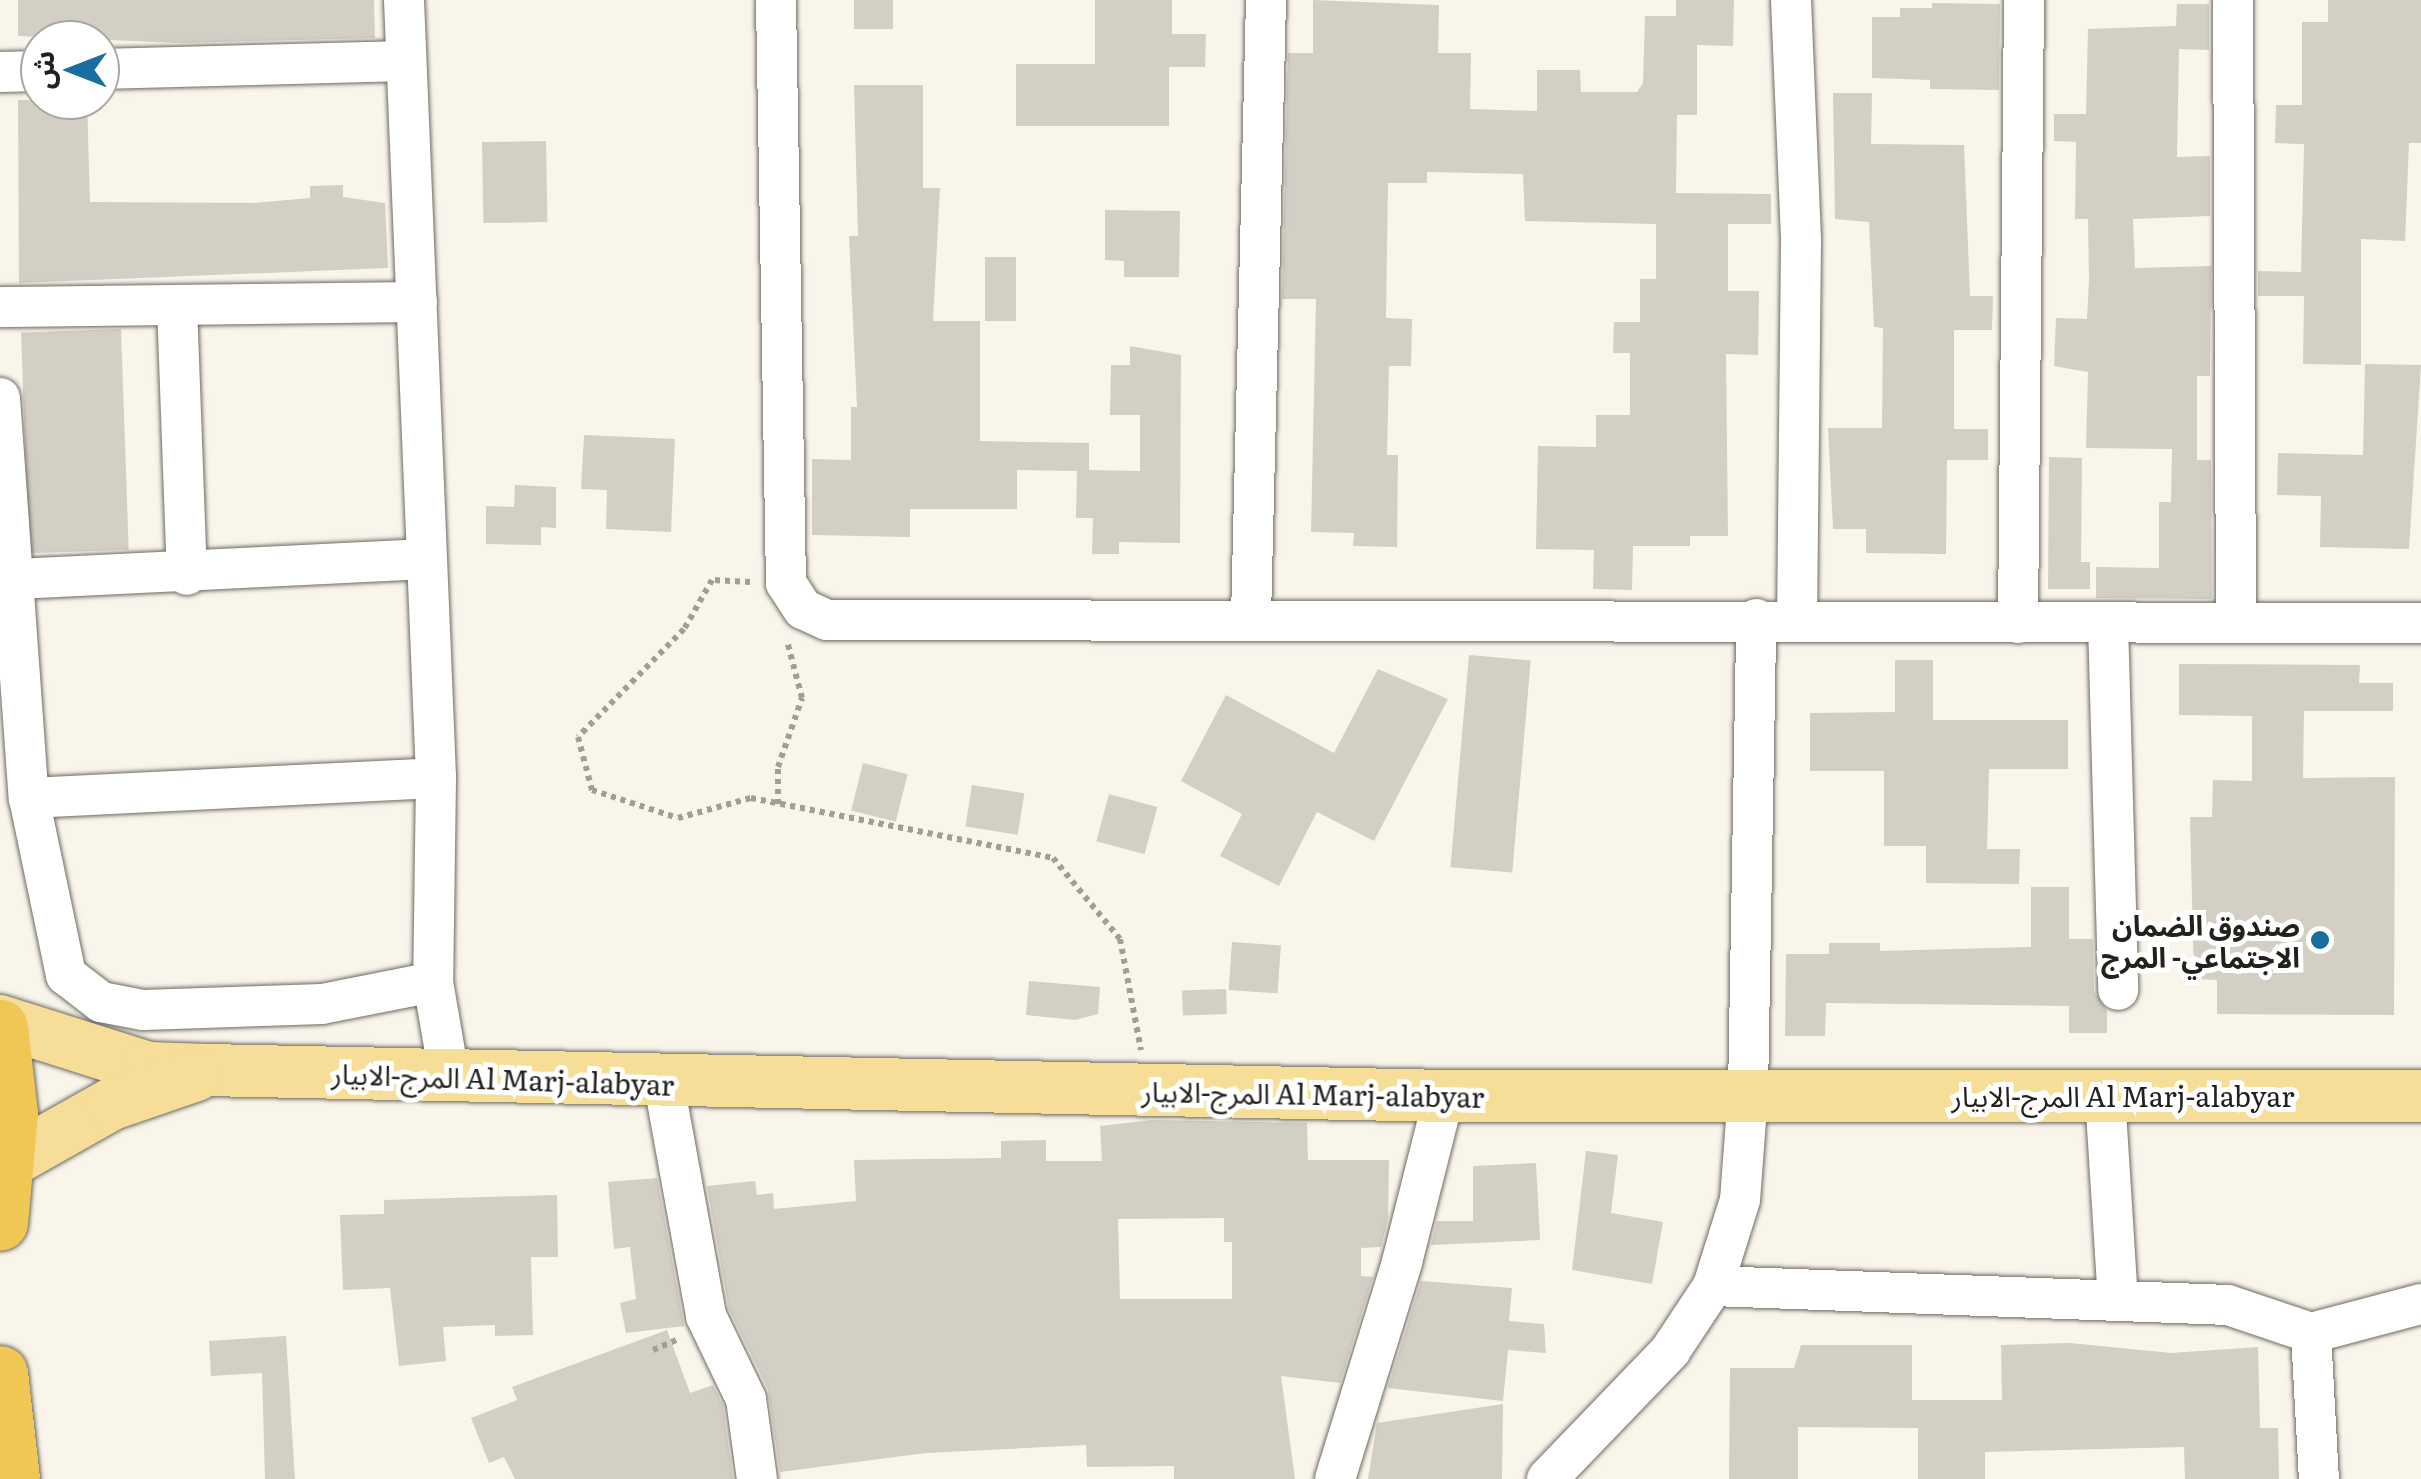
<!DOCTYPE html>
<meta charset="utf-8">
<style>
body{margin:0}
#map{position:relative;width:2421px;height:1479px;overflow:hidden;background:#f9f5eb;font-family:Literata,"Noto Sans Arabic",serif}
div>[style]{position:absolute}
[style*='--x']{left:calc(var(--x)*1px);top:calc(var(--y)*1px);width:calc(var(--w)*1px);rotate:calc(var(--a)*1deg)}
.building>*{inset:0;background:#d3cfc4;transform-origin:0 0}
.path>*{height:6px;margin-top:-3px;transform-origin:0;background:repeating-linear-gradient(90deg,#a19e96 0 5px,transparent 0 10px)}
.roads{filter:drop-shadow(0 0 2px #6e6b61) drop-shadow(0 0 2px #6e6b61)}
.minor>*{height:40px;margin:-20px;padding:0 20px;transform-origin:20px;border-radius:20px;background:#fff}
.major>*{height:52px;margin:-26px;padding:0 26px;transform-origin:26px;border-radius:26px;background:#f6dd98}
.highway>*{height:55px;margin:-27.5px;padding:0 27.5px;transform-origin:27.5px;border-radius:27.5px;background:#f0c754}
.dots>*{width:28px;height:28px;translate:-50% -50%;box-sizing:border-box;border:5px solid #fff;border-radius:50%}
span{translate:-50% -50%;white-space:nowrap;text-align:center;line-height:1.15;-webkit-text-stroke:10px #fff;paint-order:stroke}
.poi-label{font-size:28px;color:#22211d;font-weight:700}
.right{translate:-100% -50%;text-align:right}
.street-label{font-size:28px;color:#22211d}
.north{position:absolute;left:20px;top:20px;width:100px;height:100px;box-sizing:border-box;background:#fff;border:2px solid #a7a6a5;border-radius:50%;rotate:270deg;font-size:28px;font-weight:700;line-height:40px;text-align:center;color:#22211d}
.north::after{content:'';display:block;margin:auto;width:35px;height:45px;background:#186e9e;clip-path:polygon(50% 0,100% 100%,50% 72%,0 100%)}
</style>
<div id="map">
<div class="building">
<i style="clip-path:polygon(18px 0,374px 0,375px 38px,179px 43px,18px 36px)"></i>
<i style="left:854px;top:0;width:39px;height:29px"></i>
<i style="clip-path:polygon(1095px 0,1172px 0,1172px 34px,1206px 34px,1205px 67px,1169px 67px,1169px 126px,1016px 126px,1016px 64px,1095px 64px)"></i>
<i style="clip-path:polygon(1313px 0,1439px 5px,1438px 53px,1471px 53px,1470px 109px,1537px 111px,1537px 70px,1580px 70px,1581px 92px,1637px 92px,1643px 83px,1645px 16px,1676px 16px,1676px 0,1734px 0,1733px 46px,1697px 45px,1697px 115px,1677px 115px,1676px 193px,1771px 194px,1771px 224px,1728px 224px,1728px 291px,1759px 291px,1758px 355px,1726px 354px,1728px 536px,1690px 536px,1690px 546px,1633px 546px,1632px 590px,1593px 589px,1594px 550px,1536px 549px,1538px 446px,1596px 447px,1596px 415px,1630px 415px,1630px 353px,1613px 353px,1614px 322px,1640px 322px,1640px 279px,1656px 279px,1656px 224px,1525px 221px,1523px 174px,1427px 172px,1427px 183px,1388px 183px,1386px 318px,1412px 319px,1411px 366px,1389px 366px,1387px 455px,1398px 455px,1397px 547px,1353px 546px,1354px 533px,1311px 532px,1316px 299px,1282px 299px,1288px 53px,1313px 53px)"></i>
<i style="clip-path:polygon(2328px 0,2421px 0,2421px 143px,2409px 143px,2405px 241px,2361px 239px,2361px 365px,2303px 364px,2304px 296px,2258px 296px,2258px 271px,2301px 272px,2304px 144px,2275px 143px,2276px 105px,2302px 105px,2302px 22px,2328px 22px)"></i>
<i style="clip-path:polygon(1932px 3px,2000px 4px,1999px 90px,1930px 89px,1930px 80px,1872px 78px,1872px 17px,1900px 17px,1900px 8px,1932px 8px)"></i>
<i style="clip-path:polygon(2177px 4px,2209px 4px,2209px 50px,2179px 49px,2177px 157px,2210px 156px,2210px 216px,2133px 219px,2135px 268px,2211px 266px,2210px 376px,2197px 376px,2197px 460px,2211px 460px,2212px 599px,2096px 598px,2096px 567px,2159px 568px,2159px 502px,2171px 502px,2172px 449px,2086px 448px,2088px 372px,2054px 366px,2056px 318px,2087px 319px,2089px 279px,2088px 219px,2075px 219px,2076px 142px,2054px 141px,2054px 114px,2086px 114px,2088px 29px,2176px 26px)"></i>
<i style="clip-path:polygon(854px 85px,923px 85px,923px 188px,940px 188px,933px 321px,980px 321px,980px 441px,1089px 443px,1089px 470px,1140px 471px,1140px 415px,1110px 415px,1111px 365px,1130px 365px,1130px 346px,1181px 355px,1180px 543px,1119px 542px,1119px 554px,1092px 554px,1093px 518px,1076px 518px,1077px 471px,1017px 470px,1017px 509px,910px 509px,910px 537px,812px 535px,812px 459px,851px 460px,851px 407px,857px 407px,849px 236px,858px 236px)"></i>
<i style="clip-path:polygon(1833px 93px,1872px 93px,1871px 144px,1964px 145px,1970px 296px,1993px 296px,1992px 330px,1954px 330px,1954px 429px,1988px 429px,1988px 460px,1947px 460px,1946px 554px,1866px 553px,1866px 529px,1833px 529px,1828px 428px,1882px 428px,1883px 328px,1874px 327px,1869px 222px,1835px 219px)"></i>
<i style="clip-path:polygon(18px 100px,87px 100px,90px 202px,254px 203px,310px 198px,310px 186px,343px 185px,343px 197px,385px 203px,388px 268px,19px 283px)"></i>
<i style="left:546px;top:141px;width:81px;height:64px;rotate:89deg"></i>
<i style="clip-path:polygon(1105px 210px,1180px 211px,1179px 277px,1124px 277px,1124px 261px,1105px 260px)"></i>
<i style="left:985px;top:257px;width:31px;height:64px"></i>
<i style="left:121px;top:329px;width:221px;height:100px;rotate:88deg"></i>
<i style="clip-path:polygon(2365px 364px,2421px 365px,2409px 549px,2320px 547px,2321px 496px,2277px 495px,2278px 453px,2363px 455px)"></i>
<i style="clip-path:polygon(584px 435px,675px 439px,671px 532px,606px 529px,607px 490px,581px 489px)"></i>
<i style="clip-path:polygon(2049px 457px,2082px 458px,2081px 562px,2090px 562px,2090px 589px,2048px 589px)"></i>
<i style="clip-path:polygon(515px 485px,556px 487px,556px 528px,541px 527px,541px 545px,486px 544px,486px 506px,514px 507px)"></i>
<i style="left:1469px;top:655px;width:62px;height:213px;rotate:5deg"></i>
<i style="clip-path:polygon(1895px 660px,1933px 660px,1933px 720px,2068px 720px,2068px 769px,1989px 769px,1987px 849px,2020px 849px,2019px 884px,1926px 883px,1926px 846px,1884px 846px,1884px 771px,1810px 771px,1810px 713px,1895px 712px)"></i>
<i style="clip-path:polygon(2179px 664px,2360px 665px,2359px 683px,2393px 683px,2393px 711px,2304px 711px,2303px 778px,2395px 777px,2394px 1015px,2217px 1014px,2217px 980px,2194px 979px,2190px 817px,2212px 817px,2213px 780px,2252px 781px,2252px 716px,2179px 715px)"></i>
<i style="clip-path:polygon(1378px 669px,1448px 699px,1374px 841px,1317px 812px,1279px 886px,1220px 856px,1242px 814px,1181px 781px,1226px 695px,1334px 753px)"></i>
<i style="left:863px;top:763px;width:46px;height:49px;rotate:14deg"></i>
<i style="left:972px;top:785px;width:53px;height:42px;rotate:9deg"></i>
<i style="left:1109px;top:794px;width:50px;height:49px;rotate:15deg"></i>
<i style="clip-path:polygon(2031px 887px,2069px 887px,2069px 939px,2093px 939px,2094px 991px,2107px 1011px,2107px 1033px,2069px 1033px,2069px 1006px,1826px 1003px,1825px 1036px,1785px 1036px,1786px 954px,1829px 954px,1829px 943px,1880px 943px,1880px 951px,2031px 947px)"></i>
<i style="left:1232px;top:942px;width:49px;height:48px;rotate:4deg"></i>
<i style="clip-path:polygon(1029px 981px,1100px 987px,1098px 1014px,1075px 1020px,1026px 1015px)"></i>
<i style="left:1226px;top:989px;width:25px;height:44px;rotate:88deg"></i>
<i style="clip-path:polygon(evenodd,1152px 1120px,1307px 1123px,1308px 1160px,1389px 1160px,1388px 1219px,1381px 1247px,1361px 1248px,1361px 1276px,1373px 1277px,1340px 1383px,1281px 1376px,1295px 1479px,1174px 1479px,1174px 1466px,1087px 1467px,1086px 1445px,926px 1453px,780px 1472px,768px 1389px,729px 1309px,707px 1186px,755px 1181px,757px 1195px,773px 1193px,774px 1209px,856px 1201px,854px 1160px,1001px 1158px,1001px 1141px,1046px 1140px,1046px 1161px,1102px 1161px,1100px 1126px,1152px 1120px,1224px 1218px,1224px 1242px,1232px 1242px,1232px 1299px,1120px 1299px,1118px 1219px,1224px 1218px)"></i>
<i style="clip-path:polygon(1586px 1151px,1618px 1155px,1611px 1213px,1663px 1222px,1652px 1284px,1572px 1270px)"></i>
<i style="clip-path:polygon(1536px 1163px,1540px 1240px,1431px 1245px,1437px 1221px,1473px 1221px,1473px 1166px)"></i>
<i style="clip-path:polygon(657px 1178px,684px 1326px,626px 1333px,620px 1303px,636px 1299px,630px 1247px,614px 1249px,608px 1182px)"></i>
<i style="clip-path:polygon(557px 1195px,558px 1257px,531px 1257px,533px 1335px,495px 1336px,495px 1325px,443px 1327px,446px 1361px,399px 1366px,390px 1288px,343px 1290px,340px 1215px,384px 1214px,384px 1200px)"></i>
<i style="clip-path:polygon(1421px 1281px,1512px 1288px,1509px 1321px,1544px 1324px,1546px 1353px,1508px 1350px,1503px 1401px,1388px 1388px)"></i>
<i style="clip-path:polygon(667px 1330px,690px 1393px,713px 1385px,723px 1406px,733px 1479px,515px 1479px,504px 1457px,489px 1463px,471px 1418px,517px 1400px,512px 1387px)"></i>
<i style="clip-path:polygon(286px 1336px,295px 1479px,265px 1479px,262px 1373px,211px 1376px,209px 1341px)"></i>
<i style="clip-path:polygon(2070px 1343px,2171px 1353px,2258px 1347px,2260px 1428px,2278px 1428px,2279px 1479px,2185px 1479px,2184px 1447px,1985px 1452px,1985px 1479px,1918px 1479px,1918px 1428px,1798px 1427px,1798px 1479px,1729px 1479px,1730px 1368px,1794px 1368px,1801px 1345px,1912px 1345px,1912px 1400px,2002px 1400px,2001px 1345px)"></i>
<i style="clip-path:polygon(1503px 1404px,1502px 1479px,1368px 1479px,1377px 1423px)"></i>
</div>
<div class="path">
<i style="--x:750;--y:582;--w:38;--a:-177"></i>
<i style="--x:712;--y:580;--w:56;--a:119.7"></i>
<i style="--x:684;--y:629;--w:151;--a:134.5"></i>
<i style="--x:578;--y:737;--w:55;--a:75.2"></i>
<i style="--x:592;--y:790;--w:90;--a:18"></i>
<i style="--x:678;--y:818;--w:76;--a:-15.3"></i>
<i style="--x:751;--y:798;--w:308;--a:11.2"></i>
<i style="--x:1053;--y:858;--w:105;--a:50.4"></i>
<i style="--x:1120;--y:939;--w:113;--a:79.3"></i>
<i style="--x:778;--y:804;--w:37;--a:-90"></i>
<i style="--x:778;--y:767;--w:73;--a:-70.8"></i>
<i style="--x:802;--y:698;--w:59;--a:-104.7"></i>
<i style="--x:653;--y:1350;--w:28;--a:-23"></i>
</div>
<div class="roads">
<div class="minor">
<i style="--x:404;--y:0;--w:779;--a:87.64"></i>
<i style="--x:436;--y:778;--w:204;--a:90.8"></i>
<i style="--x:433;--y:982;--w:94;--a:80.2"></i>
<i style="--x:776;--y:0;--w:583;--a:89.02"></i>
<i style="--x:786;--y:583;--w:31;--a:57"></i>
<i style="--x:803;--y:609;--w:26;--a:25"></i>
<i style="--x:827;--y:620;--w:1594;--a:0.11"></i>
<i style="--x:1791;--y:0;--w:241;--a:87.6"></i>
<i style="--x:1801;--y:241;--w:378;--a:90.6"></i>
<i style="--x:2233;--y:0;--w:621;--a:89.72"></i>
<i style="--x:100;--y:69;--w:306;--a:-1.5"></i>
<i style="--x:0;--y:72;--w:40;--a:-1.4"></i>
<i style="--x:177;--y:305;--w:270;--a:87.9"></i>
<i style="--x:0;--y:307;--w:417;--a:-0.7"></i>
<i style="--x:0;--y:398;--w:401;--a:85.9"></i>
<i style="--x:29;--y:798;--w:181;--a:78.2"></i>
<i style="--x:66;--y:975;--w:44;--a:37.6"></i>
<i style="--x:101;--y:1002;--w:43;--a:10.8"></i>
<i style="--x:143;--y:1010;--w:179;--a:-1.9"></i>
<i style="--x:322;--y:1004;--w:113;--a:-11.2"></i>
<i style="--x:16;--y:579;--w:411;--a:-2.8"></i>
<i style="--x:1251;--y:618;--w:618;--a:-88.61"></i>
<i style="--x:2108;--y:622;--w:368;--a:88.4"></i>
<i style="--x:2018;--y:623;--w:623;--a:-89.45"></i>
<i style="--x:29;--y:798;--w:407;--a:-2.8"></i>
<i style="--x:664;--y:1084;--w:236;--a:79.7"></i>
<i style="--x:706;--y:1316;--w:92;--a:64.3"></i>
<i style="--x:746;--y:1399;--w:81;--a:82.2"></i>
<i style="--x:2105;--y:1095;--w:206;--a:86.4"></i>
<i style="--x:1713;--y:1286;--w:515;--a:2.11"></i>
<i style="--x:2228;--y:1305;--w:88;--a:18.6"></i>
<i style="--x:2311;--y:1333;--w:146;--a:86.9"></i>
<i style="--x:2311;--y:1333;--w:114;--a:-14.8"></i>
<i style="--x:1335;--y:1479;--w:227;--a:-72.8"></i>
<i style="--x:1402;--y:1262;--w:171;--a:-75.8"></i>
<i style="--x:1547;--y:1479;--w:178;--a:-46.1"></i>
<i style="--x:1670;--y:1351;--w:78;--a:-56.5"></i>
<i style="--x:1713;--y:1286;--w:90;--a:-72.6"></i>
<i style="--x:1740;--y:1200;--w:106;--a:-85.7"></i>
<i style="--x:1748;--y:1094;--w:475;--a:-89"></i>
</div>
<div class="major">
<i style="--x:0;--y:1021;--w:155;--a:17.6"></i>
<i style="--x:148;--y:1068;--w:58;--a:2"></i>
<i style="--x:206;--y:1070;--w:1238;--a:1.2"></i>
<i style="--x:1444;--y:1096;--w:977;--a:0"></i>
<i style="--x:0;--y:1167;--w:129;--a:-29.4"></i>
<i style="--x:112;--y:1104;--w:89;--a:-19"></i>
</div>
<div class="highway">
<i style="--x:0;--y:1027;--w:87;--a:83.4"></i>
<i style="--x:10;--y:1113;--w:110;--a:95.2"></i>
<i style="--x:0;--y:1373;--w:107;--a:83.5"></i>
</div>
</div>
<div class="dots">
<i style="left:2320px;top:940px;background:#186e9e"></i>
</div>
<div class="poi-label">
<span class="right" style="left:2300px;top:940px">صندوق الضمان<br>الاجتماعي- المرج</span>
</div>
<div class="street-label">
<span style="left:503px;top:1078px;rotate:2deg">المرج-الابيار Al Marj-alabyar</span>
<span style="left:1313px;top:1093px;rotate:1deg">المرج-الابيار Al Marj-alabyar</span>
<span style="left:2123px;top:1095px">المرج-الابيار Al Marj-alabyar</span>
</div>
<div class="north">ش</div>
</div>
